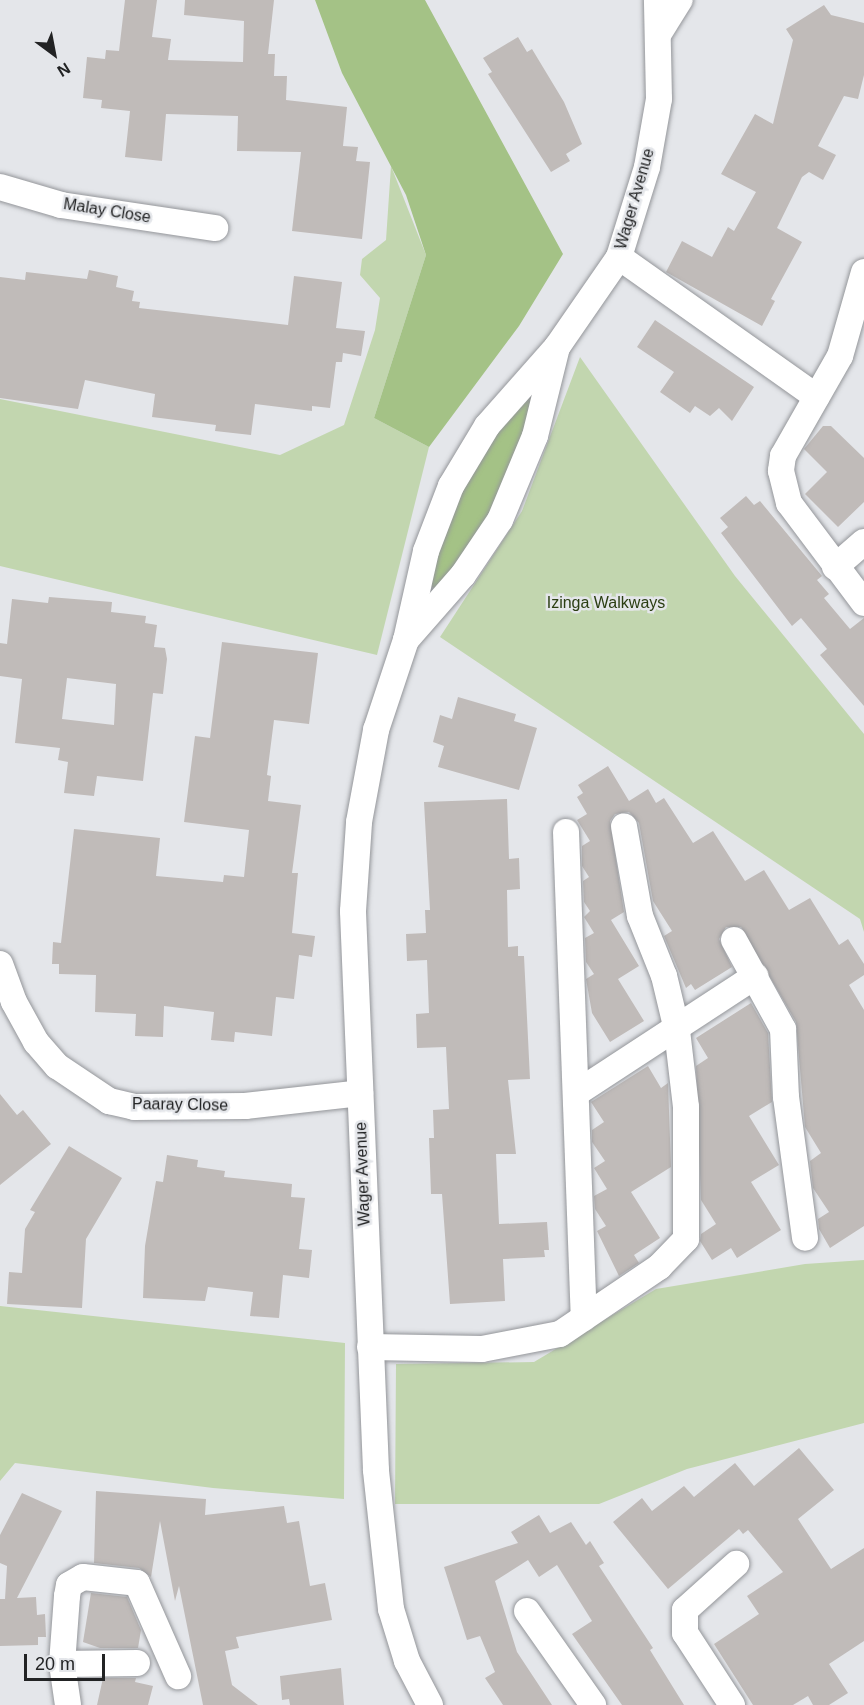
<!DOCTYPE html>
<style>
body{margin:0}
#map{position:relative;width:864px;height:1705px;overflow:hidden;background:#e4e6ea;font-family:Arial,sans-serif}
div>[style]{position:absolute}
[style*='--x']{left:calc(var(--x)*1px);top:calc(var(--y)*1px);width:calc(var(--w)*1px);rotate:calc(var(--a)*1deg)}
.green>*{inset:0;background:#c2d6af}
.forest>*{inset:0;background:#a4c286}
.building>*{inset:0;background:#c0bbb9}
.roads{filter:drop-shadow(0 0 2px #94969a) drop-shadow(0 0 2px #94969a)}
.minor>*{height:26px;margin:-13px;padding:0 13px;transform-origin:13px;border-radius:13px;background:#fff}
span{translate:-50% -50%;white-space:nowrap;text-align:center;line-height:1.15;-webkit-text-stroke:5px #e4e6ea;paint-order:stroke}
.street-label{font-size:16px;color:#222324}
.park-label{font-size:16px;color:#2b3e13}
.north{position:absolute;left:24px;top:24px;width:60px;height:60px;-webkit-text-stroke:4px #e4e6ea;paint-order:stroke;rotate:148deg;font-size:16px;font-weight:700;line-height:24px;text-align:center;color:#222324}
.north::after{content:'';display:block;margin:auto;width:21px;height:27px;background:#222324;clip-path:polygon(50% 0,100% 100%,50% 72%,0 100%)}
.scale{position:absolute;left:24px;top:1654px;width:81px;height:27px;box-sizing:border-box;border:3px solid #222324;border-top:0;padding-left:8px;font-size:18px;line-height:21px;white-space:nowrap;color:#222324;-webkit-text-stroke:4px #e4e6ea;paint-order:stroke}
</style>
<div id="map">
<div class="green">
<i style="clip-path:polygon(391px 166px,426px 255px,374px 418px,429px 447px,377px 655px,0 566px,0 399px,280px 455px,344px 425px,375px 330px,380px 298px,360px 275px,362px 259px,386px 240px)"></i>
<i style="clip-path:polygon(580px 357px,735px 576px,864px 734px,864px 932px,860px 919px,440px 637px,522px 511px)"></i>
<i style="clip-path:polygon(864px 1260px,864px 1423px,687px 1469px,599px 1504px,395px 1504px,396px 1364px,534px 1362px,656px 1289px,805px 1264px)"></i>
<i style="clip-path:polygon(0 1306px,345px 1343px,344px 1499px,213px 1488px,15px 1463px,0 1481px)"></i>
</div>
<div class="forest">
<i style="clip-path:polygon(315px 0,425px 0,563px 254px,519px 326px,429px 447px,374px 418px,426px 255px,406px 195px,342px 73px)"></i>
<i style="clip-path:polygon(536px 390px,527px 428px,481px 532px,436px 589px,428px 585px,446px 521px,499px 424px)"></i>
</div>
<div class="building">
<i style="clip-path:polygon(125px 0,157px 0,152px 37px,171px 39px,168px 60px,243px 62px,244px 21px,184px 15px,185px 0,274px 0,268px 54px,275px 54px,274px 76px,287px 76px,286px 100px,347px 107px,343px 146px,358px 147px,356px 161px,370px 162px,362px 239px,292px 231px,301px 152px,237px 151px,238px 116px,166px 114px,162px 161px,125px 157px,130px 111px,101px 108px,102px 100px,83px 98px,87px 57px,105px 59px,106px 50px,119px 51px)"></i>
<i style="clip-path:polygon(824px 5px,831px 15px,864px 23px,864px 75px,858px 99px,844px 96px,818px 146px,836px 155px,823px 180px,809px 172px,802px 177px,777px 228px,802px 242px,771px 299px,775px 301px,762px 326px,666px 272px,682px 241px,712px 257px,728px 227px,734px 231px,756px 192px,721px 174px,755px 114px,773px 124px,793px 40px,786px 29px)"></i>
<i style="clip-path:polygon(518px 37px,527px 52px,532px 49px,564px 102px,582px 144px,566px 154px,570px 161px,551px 172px,488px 74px,492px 72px,483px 58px)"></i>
<i style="clip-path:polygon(89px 270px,118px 276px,116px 287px,134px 291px,132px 301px,140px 302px,139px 308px,288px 325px,294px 276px,342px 282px,336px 328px,365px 331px,361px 356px,343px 353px,342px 362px,336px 362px,330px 408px,312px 406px,312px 411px,255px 404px,251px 435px,215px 431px,216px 425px,152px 417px,155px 394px,85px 380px,78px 409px,0 398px,0 277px,25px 280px,26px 272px,87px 279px)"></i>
<i style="clip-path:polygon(655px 320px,754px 387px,732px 421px,719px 408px,710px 416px,695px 406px,690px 413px,660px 392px,674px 372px,637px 347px)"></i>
<i style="clip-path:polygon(823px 426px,831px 426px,864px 458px,864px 502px,838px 527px,805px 494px,827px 472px,804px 449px)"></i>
<i style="clip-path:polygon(746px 496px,754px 505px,760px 501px,822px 576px,817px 580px,829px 594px,824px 598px,850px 629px,864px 618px,864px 706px,820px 655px,827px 649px,801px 618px,792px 626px,721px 533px,728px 527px,720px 518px)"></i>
<i style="clip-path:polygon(evenodd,49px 597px,112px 602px,111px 612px,146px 616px,145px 623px,157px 625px,154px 647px,165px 648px,167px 659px,163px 694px,153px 693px,143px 781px,97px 776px,94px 796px,64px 793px,68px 762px,58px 760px,60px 748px,15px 743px,22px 679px,0 676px,0 643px,7px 644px,12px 599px,48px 603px,49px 597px,67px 678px,116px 684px,114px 725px,62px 719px,67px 678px)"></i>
<i style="clip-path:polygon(222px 642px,318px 653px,309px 724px,274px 720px,267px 775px,271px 776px,268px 801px,301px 805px,292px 873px,298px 873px,292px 933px,315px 936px,312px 957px,299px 955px,294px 999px,276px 997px,272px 1036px,235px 1032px,234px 1042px,211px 1040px,214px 1012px,164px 1006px,163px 1037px,135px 1036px,136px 1014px,95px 1012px,96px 975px,59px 974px,59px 964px,52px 964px,53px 942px,61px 943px,74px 829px,160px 838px,156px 876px,223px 882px,224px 875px,244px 877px,249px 830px,184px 822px,195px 736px,210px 738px)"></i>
<i style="clip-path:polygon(458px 697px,516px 714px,514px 721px,537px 728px,519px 790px,438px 767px,444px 746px,433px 742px,440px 715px,452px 719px)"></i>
<i style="clip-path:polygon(608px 766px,629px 801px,648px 789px,656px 803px,664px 798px,693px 843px,713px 831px,745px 881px,764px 870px,789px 910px,810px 898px,839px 945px,848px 939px,864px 964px,864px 975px,849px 985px,864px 1010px,864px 1226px,830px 1248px,819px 1229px,818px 1219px,829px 1212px,813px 1188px,810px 1161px,821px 1153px,805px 1127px,796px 1022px,741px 927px,726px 927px,719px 939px,732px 967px,695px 990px,691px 984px,686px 988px,664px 936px,672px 931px,653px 901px,639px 823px,629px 812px,615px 814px,610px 821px,624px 912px,611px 920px,639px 966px,618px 979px,644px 1021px,610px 1042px,592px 1013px,586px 979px,594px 974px,586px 962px,585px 938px,594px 933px,584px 917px,590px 911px,584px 902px,583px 881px,589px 877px,582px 866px,582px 846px,590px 841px,577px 820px,587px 814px,577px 797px,583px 793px,578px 785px)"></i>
<i style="clip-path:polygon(507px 799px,509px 859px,519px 858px,520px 889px,507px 890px,508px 947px,518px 946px,518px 956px,524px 956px,530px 1079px,508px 1080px,516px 1154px,496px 1154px,499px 1224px,547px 1222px,549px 1250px,544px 1250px,545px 1257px,503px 1259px,505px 1301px,450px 1304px,442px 1194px,431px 1194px,429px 1138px,434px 1138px,433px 1110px,449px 1109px,446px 1047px,417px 1048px,416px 1014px,429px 1013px,427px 960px,407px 961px,406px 934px,426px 933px,425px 910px,430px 910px,424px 802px)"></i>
<i style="clip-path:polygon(751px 1003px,768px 1033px,772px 1102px,749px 1116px,779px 1165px,751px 1182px,781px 1230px,737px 1258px,731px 1248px,712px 1260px,700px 1241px,701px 1234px,716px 1224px,701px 1200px,696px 1066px,708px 1058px,696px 1038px)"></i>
<i style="clip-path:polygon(648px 1066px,661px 1088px,668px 1083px,671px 1167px,631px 1192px,660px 1238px,634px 1255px,639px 1263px,619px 1276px,597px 1231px,606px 1226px,595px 1209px,594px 1196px,607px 1189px,594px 1168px,605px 1161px,592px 1142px,592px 1130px,604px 1122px,591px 1102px)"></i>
<i style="clip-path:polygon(0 1094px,17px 1115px,23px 1110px,51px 1144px,0 1185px)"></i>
<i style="clip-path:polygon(69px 1146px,122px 1178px,86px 1239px,82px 1308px,7px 1304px,9px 1272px,22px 1273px,25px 1229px,35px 1212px,30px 1210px)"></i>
<i style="clip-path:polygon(167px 1155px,198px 1160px,197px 1167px,225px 1171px,224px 1177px,292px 1184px,291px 1197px,305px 1198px,299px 1249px,312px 1250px,309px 1278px,283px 1275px,279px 1318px,250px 1316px,253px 1292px,208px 1287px,205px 1301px,143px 1298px,145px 1246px,156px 1181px,163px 1182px)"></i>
<i style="clip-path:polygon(799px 1448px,834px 1490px,798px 1519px,831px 1569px,864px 1548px,864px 1641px,829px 1664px,848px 1693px,829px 1705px,813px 1705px,808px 1696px,793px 1705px,753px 1705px,714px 1644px,759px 1614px,747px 1596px,783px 1572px,748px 1530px,743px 1534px,739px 1529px,668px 1589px,613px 1522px,642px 1498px,652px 1511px,684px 1486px,694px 1497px,735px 1463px,754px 1486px)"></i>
<i style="clip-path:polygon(96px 1491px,206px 1499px,205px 1515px,284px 1506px,287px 1523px,299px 1521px,310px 1586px,325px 1583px,332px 1620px,236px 1637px,239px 1648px,225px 1651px,232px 1685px,258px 1705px,203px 1705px,179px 1586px,175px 1601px,160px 1521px,151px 1577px,139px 1568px,94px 1563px)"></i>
<i style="clip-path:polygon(22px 1493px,62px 1511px,17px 1598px,36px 1597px,37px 1615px,45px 1614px,46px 1637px,38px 1637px,38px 1645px,0 1646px,0 1599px,5px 1599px,7px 1566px,0 1563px,0 1535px)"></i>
<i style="clip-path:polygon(539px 1515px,550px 1533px,571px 1522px,586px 1545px,590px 1541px,604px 1563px,599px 1566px,653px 1648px,650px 1650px,684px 1705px,622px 1705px,572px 1634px,592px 1621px,557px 1565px,539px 1577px,528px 1560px,495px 1581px,517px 1652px,552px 1705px,503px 1705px,485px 1678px,495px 1672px,480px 1636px,467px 1640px,444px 1567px,518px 1543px,511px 1532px)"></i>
<i style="clip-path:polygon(91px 1593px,127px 1597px,141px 1630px,138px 1648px,100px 1648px,83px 1642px)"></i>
<i style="clip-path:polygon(341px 1668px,344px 1705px,290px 1705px,289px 1699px,282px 1700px,280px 1676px)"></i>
<i style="clip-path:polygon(103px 1678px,136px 1678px,135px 1682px,153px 1686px,148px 1705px,97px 1705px)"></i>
</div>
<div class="roads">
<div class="minor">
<i style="--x:659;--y:33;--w:39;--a:-58"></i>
<i style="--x:0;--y:187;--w:64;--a:16.4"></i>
<i style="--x:61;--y:205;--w:156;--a:8.5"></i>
<i style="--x:619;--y:257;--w:242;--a:35.3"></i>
<i style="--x:864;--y:272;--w:87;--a:105.9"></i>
<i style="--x:840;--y:356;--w:115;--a:119.7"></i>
<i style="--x:783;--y:456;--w:15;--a:98"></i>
<i style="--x:781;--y:471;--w:33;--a:76"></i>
<i style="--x:789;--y:503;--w:125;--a:53.1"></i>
<i style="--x:835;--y:567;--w:38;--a:-41"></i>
<i style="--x:406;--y:640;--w:86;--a:-48.8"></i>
<i style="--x:463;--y:575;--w:66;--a:-56.1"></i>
<i style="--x:500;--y:520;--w:91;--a:-67.4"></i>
<i style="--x:535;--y:436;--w:92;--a:-76.1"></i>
<i style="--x:566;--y:832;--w:486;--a:87.9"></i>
<i style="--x:734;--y:940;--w:102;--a:61.2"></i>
<i style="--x:783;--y:1029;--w:68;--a:87.5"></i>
<i style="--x:786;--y:1097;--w:142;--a:82.3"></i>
<i style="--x:0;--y:964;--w:40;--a:69.8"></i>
<i style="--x:14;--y:1002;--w:46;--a:61.2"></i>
<i style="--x:36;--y:1042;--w:32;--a:49"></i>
<i style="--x:57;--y:1066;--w:63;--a:33.9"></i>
<i style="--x:109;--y:1101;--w:26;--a:13"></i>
<i style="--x:134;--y:1107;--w:111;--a:-0.5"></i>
<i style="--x:245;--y:1106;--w:116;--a:-6.4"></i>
<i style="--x:578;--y:1092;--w:212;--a:-33.2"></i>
<i style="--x:370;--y:1347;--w:112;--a:1"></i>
<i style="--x:482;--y:1349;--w:79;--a:-10.9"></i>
<i style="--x:560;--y:1334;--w:120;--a:-34.1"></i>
<i style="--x:659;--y:1267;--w:39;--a:-46"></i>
<i style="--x:686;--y:1239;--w:132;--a:-90"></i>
<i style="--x:686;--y:1107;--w:78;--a:-96.7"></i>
<i style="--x:677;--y:1030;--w:56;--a:-103.5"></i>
<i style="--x:664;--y:976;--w:65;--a:-111.8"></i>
<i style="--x:640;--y:916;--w:91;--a:-100.1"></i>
<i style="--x:527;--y:1611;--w:115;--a:54.9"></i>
<i style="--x:62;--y:1664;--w:75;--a:-0.8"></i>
<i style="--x:68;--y:1705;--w:41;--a:-98.3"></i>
<i style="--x:62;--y:1664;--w:68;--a:-85.8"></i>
<i style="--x:67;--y:1596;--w:11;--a:-80"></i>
<i style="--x:69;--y:1585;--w:16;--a:-30"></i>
<i style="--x:83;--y:1577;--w:54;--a:6.3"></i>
<i style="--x:137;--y:1583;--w:102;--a:66.2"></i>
<i style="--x:430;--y:1705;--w:50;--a:-117.6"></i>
<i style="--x:407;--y:1661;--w:54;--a:-107.1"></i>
<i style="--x:391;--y:1609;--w:140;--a:-96.2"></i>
<i style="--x:376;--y:1470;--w:559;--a:-92.36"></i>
<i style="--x:353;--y:911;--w:89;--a:-86.1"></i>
<i style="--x:359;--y:822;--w:94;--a:-79.5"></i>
<i style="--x:376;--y:730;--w:95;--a:-71.6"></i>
<i style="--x:406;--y:640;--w:91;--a:-77.3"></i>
<i style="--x:426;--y:551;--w:70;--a:-69"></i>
<i style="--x:451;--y:486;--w:70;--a:-59"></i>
<i style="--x:487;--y:426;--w:106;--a:-48.5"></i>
<i style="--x:557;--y:347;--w:109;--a:-55.4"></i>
<i style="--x:619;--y:257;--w:94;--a:-72.7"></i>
<i style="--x:647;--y:167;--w:69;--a:-80"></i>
<i style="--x:659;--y:99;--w:99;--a:-91.2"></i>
<i style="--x:732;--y:1705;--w:86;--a:-123.1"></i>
<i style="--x:685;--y:1633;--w:23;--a:-90"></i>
<i style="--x:685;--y:1610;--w:69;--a:-42"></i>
</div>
</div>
<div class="street-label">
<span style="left:635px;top:199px;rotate:-74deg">Wager Avenue</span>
<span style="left:107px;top:211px;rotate:9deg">Malay Close</span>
<span style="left:180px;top:1105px;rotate:1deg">Paaray Close</span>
<span style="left:363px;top:1174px;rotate:-92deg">Wager Avenue</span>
</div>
<div class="park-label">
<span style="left:606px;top:603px">Izinga Walkways</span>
</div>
<div class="north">N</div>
<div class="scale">20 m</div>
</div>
